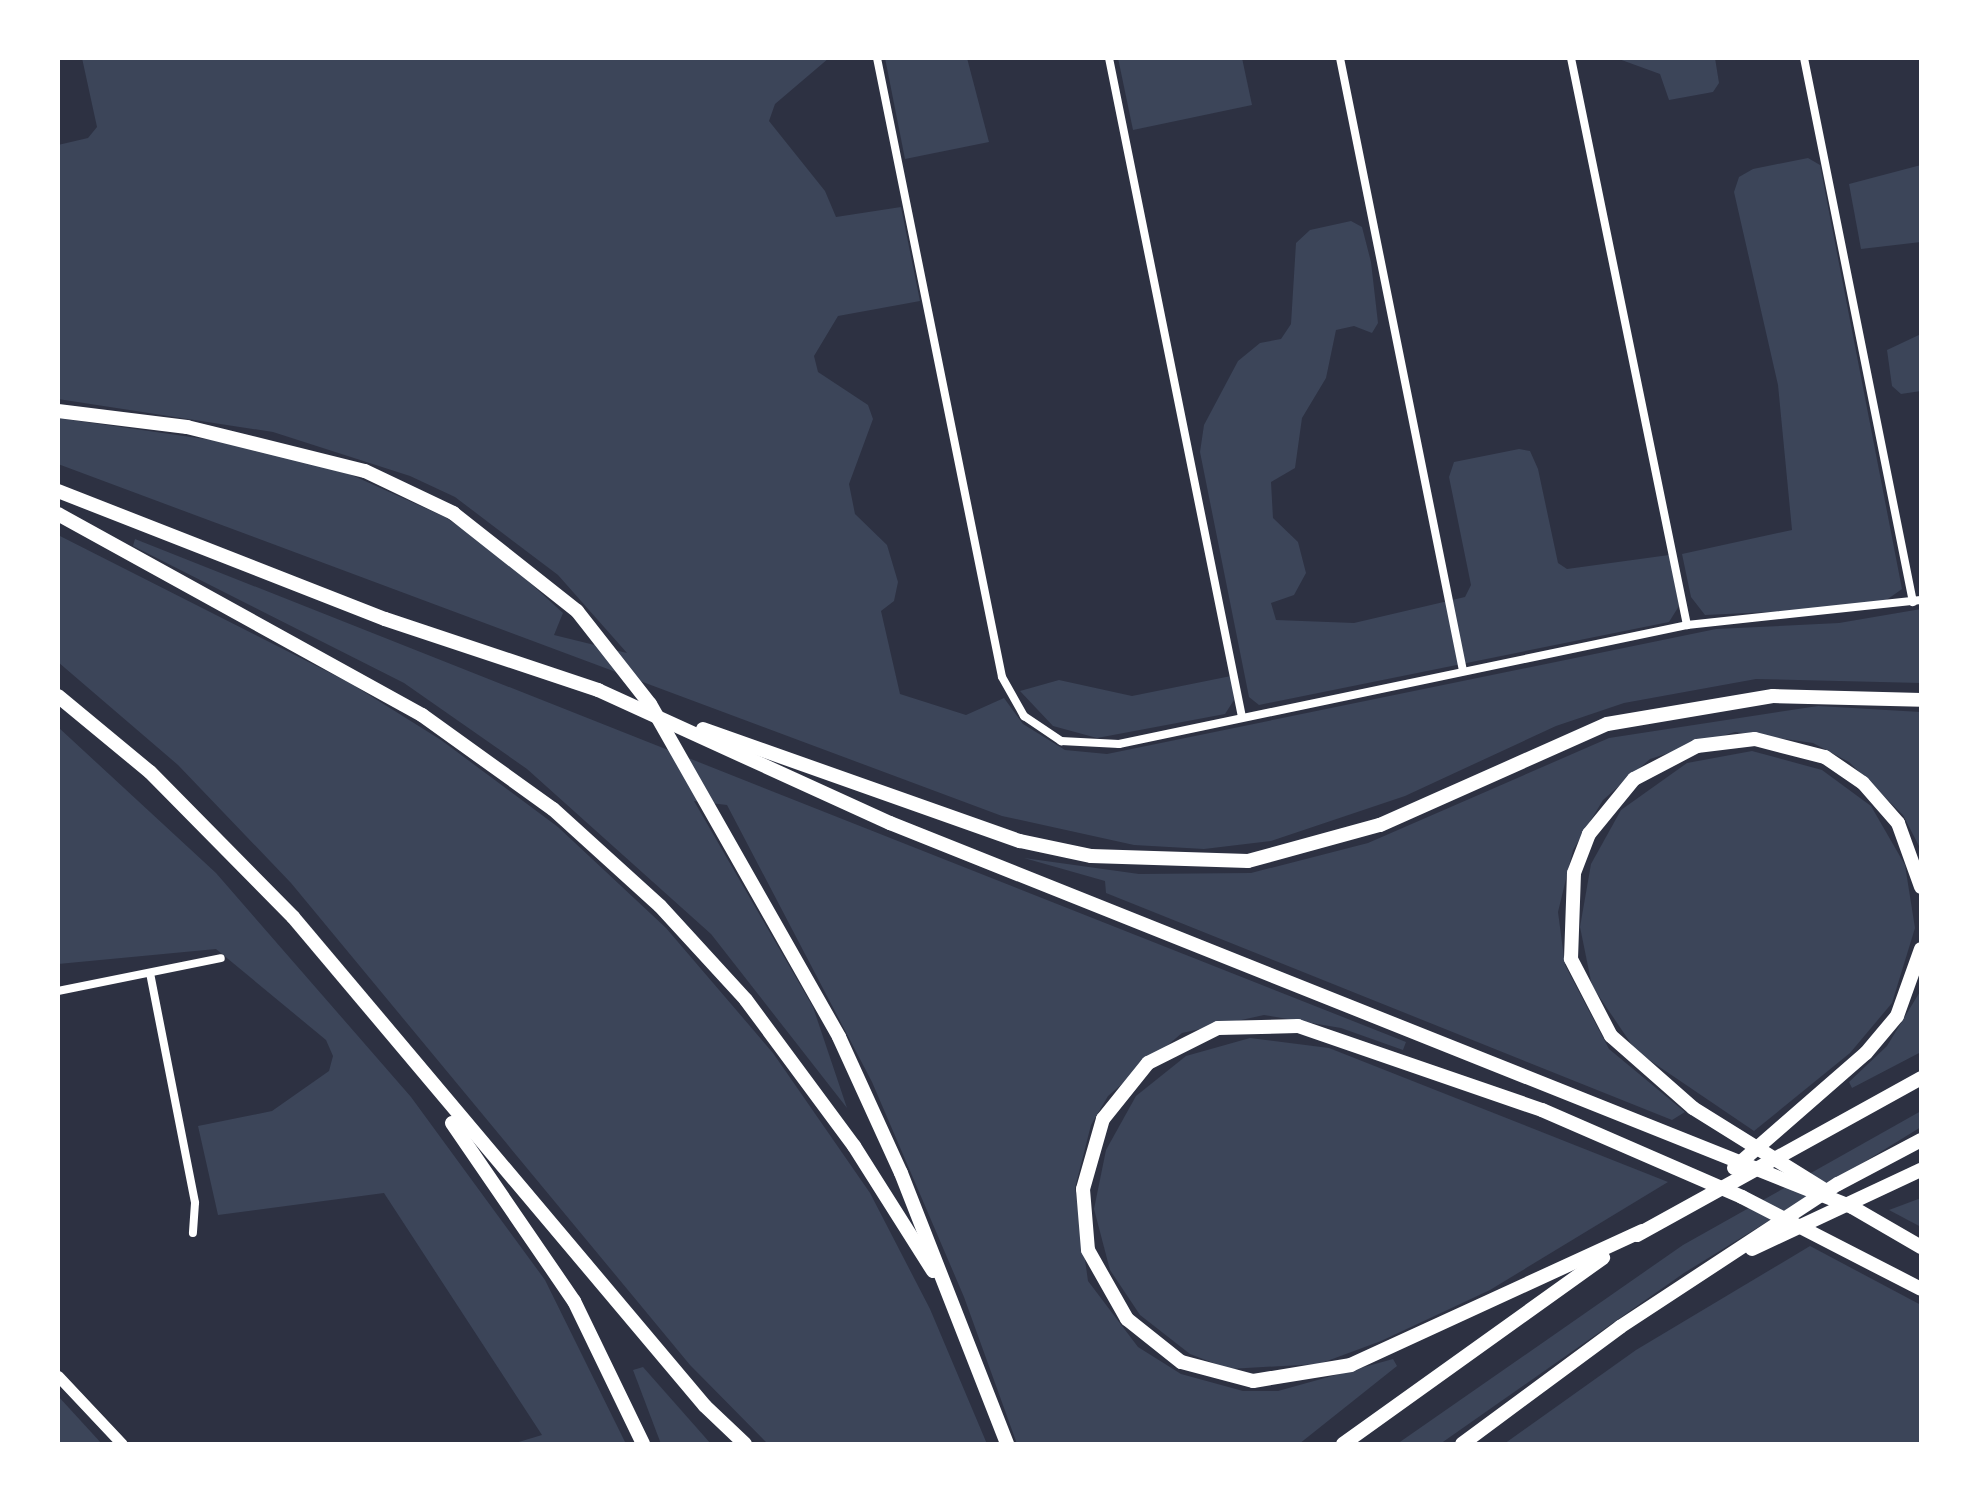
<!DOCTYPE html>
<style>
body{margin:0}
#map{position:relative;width:1979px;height:1502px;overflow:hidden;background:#2d3142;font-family:"Sofia Sans Condensed",sans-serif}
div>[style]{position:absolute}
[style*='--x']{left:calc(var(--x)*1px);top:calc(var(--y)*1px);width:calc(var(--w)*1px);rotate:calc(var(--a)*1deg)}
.green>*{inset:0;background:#3c4559}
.minor>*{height:8px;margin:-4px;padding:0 4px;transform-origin:4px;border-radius:4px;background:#fff}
.secondary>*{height:11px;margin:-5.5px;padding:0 5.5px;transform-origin:5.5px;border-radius:5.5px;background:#fff}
.motorway>*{height:14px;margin:-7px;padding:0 7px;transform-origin:7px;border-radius:7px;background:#fff}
span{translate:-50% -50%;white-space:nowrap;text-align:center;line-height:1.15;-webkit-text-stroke:6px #fff;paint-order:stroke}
.frame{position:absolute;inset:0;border:60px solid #fff;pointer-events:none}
</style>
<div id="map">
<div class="green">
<i style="clip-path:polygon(82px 58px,829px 58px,775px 104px,769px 121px,825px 191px,836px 217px,901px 207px,920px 301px,838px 316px,814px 356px,818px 372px,868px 405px,873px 419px,849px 484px,855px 514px,887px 545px,898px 582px,894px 601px,881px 611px,900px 694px,966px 715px,1004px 698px,1023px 724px,1065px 750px,1107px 754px,1716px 629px,1839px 623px,1921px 609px,1921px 683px,1756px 679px,1624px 703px,1556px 726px,1405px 796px,1271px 841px,1204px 849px,1134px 845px,1002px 816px,58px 464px,58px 418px,247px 445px,345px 472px,445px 517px,494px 550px,563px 613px,554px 635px,627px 653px,558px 575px,455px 497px,410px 476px,273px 432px,58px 399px,58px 145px,88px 138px,97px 127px)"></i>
<i style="clip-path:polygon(885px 58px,967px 58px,989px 142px,905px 159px)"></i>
<i style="clip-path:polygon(1118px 58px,1242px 58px,1252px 105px,1133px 130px)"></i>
<i style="clip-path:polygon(1616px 58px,1715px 58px,1719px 83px,1713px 92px,1669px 100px,1660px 74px)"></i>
<i style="clip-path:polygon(1808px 158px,1820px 165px,1902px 589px,1885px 601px,1834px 609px,1705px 615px,1691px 597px,1682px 554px,1792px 530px,1778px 385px,1734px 192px,1739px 177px,1753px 169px)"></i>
<i style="clip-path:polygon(1921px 165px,1921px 242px,1861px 249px,1849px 184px)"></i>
<i style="clip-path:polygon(1351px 221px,1362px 227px,1371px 262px,1378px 323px,1372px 333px,1354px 326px,1336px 330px,1326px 378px,1302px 418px,1295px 468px,1271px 482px,1273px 518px,1298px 542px,1306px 573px,1294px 595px,1271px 603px,1276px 620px,1354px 623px,1465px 597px,1471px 585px,1449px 477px,1454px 462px,1519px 449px,1530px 451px,1538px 469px,1558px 563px,1567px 569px,1669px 555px,1679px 606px,1669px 622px,1259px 705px,1249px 697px,1200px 452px,1204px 425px,1238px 361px,1260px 343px,1281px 339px,1291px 324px,1296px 243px,1310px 230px)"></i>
<i style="clip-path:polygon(1921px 334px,1921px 391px,1901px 394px,1892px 386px,1887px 350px)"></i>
<i style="clip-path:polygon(58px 535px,350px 683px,441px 740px,558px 827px,666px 928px,773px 1053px,870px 1193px,930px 1309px,987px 1444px,768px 1444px,690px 1365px,291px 883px,178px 765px,58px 662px)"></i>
<i style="clip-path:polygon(135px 539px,1406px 1042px,1403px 1050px,1341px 1028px,1264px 1015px,1182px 1033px,1108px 1096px,1091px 1125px,1075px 1188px,1088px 1281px,1138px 1347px,1181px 1374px,1243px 1391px,1278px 1391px,1393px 1359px,1397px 1366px,1299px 1444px,1017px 1444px,964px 1297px,872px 1082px,727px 805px,694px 801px,813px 1007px,847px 1108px,711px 934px,527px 769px,404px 683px,133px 546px)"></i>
<i style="clip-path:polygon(1231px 676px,1234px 700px,1225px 714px,1097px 738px,1053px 726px,1020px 691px,1059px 680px,1132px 696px)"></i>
<i style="clip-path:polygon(1818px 706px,1921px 712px,1921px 850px,1903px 815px,1849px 762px,1813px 743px,1735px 732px,1650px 759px,1603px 800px,1573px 850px,1558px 912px,1565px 965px,1609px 1049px,1685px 1112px,1672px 1120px,1106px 893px,1105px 881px,1024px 858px,1139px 874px,1251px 873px,1368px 843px,1609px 738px)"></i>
<i style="clip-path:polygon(58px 727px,216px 873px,411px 1097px,545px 1280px,626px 1444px,512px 1444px,542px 1435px,384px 1193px,218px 1215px,198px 1126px,272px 1111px,329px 1071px,333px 1056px,326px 1040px,216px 949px,58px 964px)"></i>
<i style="clip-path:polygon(1752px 751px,1822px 770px,1871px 806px,1905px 865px,1915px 928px,1892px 1003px,1850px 1053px,1754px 1131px,1636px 1051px,1592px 986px,1580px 927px,1591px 864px,1621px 810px,1687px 763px)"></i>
<i style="clip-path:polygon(1921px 990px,1921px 1052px,1852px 1088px,1849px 1082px,1887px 1046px)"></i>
<i style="clip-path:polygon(1250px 1038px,1329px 1048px,1668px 1182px,1490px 1290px,1381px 1341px,1319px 1364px,1229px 1369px,1190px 1354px,1140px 1315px,1110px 1270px,1094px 1209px,1106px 1150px,1136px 1096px,1186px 1056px)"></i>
<i style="clip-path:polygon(1921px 1111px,1921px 1127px,1684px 1273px,1440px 1444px,1397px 1444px,1683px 1245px)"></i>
<i style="clip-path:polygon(1921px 1198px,1921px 1227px,1889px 1210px)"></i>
<i style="clip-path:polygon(1810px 1246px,1921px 1305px,1921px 1444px,1504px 1444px,1636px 1350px)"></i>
<i style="clip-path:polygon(643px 1367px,711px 1444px,661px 1444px,633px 1370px)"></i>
<i style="clip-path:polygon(58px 1396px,102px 1444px,58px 1444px)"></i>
</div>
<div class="minor">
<i style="--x:877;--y:58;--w:631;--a:78.58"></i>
<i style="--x:1002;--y:677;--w:45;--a:60.6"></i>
<i style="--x:1024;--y:716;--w:45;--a:34"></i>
<i style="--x:1061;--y:741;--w:58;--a:3"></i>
<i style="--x:1119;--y:744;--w:580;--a:-11.83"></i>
<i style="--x:1687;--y:625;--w:235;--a:-6.1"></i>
<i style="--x:1109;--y:58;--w:672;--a:78.59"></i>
<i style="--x:1340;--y:58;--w:625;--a:78.65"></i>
<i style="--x:1571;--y:58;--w:579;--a:78.44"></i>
<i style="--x:1804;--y:58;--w:555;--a:78.67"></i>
<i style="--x:150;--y:973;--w:234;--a:78.9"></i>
<i style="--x:195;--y:1203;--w:30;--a:94"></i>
<i style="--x:58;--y:991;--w:166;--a:-11.4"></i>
</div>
<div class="secondary">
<i style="--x:58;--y:1376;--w:93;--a:46.7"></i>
</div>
<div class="motorway">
<i style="--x:58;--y:411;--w:130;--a:7.1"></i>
<i style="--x:187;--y:427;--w:183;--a:13.9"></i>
<i style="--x:365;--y:471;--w:98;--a:25.5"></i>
<i style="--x:453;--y:513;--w:158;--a:38.3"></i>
<i style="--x:577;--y:611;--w:118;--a:51.9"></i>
<i style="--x:650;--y:704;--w:383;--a:60.4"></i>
<i style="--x:839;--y:1037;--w:149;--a:65.5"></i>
<i style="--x:901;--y:1173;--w:291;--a:68.6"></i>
<i style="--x:58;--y:491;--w:351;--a:21.4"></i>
<i style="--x:385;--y:619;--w:225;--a:18.4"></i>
<i style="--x:598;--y:690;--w:321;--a:24.5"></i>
<i style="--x:890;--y:823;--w:1036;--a:21.76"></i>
<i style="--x:1852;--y:1207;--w:80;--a:30.1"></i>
<i style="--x:58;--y:514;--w:416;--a:28.9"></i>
<i style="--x:422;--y:715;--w:161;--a:35.7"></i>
<i style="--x:553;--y:809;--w:144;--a:42.2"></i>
<i style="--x:660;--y:906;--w:127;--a:47.5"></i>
<i style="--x:746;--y:1000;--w:182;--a:53.5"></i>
<i style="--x:854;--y:1146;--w:148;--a:57.7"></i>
<i style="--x:58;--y:696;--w:119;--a:39.6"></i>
<i style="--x:150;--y:772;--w:204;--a:45.4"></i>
<i style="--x:293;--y:917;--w:639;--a:49.88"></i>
<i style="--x:705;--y:1406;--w:55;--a:43.5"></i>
<i style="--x:703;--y:729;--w:336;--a:19.5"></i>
<i style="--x:1020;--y:841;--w:73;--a:11.9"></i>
<i style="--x:1091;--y:856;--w:157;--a:1.8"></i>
<i style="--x:1248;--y:861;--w:137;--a:-15.3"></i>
<i style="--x:1380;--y:825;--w:248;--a:-24"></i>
<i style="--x:1607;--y:724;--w:168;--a:-9.6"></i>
<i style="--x:1773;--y:696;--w:148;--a:1.5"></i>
<i style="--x:452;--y:1123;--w:216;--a:55.6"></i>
<i style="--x:574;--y:1301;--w:159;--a:64.2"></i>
<i style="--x:1734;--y:1168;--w:175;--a:-41.1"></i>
<i style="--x:1866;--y:1053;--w:48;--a:-50"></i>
<i style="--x:1897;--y:1016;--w:71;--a:-70.3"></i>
<i style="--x:1823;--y:1189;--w:153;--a:-148.1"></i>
<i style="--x:1693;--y:1108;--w:109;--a:-138.7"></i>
<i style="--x:1611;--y:1036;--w:87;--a:-117.5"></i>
<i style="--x:1571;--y:959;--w:86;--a:-88"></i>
<i style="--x:1574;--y:873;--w:42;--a:-69"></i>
<i style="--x:1589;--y:834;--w:71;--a:-50.7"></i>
<i style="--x:1634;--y:779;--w:71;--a:-27.6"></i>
<i style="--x:1697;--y:746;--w:58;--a:-6.9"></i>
<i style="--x:1755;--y:739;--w:72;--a:14.4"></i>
<i style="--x:1825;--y:757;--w:46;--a:34.4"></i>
<i style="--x:1863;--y:783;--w:53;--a:48.8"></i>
<i style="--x:1898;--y:823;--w:68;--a:70.2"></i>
<i style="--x:1642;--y:1231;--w:320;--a:155.3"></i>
<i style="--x:1351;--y:1365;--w:99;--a:170.7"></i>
<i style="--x:1253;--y:1381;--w:74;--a:-165.2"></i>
<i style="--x:1181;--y:1362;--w:69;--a:-141.5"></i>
<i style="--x:1127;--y:1319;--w:79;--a:-119.5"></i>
<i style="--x:1088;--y:1250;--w:61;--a:-94.7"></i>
<i style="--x:1083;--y:1189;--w:73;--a:-74.1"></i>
<i style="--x:1103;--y:1119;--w:72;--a:-51.2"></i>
<i style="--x:1148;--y:1063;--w:78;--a:-26.6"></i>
<i style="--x:1218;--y:1028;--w:80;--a:-1.4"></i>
<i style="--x:1298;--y:1026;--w:258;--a:19"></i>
<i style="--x:1542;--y:1110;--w:218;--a:23.5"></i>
<i style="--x:1742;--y:1197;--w:201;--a:27.2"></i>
<i style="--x:1637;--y:1235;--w:325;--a:-28.9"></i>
<i style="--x:1752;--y:1249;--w:187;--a:-25.1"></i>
<i style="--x:1343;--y:1444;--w:320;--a:-35.6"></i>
<i style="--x:1462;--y:1444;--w:197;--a:-36.5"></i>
<i style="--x:1620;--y:1327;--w:261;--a:-33.3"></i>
<i style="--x:1838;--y:1184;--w:94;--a:-27.9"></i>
</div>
<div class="frame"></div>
</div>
